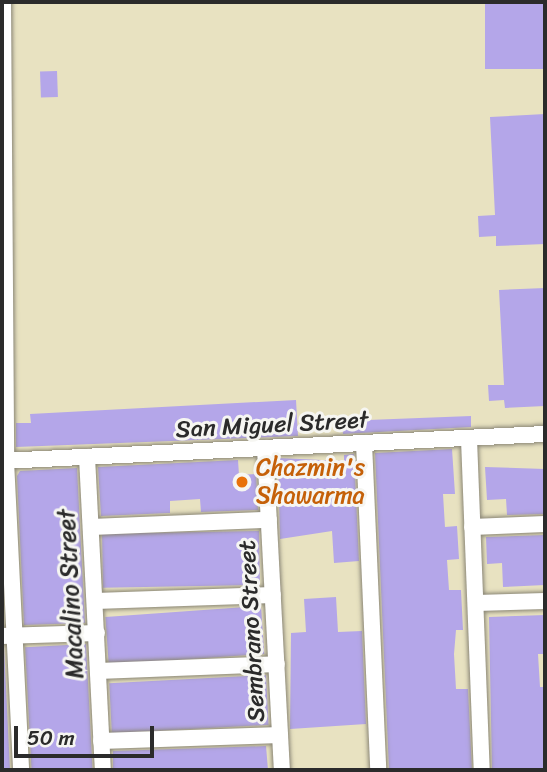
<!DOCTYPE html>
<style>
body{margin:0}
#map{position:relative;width:547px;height:772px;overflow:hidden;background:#e8e2c1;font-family:Sriracha,sans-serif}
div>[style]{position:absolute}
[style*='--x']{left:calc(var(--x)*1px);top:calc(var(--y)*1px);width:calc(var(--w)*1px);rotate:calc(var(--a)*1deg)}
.building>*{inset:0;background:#b4a6e9;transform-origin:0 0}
.roads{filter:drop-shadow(0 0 2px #8a8676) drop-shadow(0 0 2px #8a8676)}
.street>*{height:16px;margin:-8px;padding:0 8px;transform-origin:8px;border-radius:8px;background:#fff}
.dots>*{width:19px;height:19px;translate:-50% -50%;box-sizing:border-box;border:4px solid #f6f6f2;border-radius:50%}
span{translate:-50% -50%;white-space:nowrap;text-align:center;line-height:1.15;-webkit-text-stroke:6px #f6f6f2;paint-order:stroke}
.street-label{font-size:24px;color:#2b2b2b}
.food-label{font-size:24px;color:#c56008}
.left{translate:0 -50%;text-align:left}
.frame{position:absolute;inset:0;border:4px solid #2b2b2b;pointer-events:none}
.scale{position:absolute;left:14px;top:726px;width:140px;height:32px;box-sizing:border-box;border:4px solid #2b2b2b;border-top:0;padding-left:9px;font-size:21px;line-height:24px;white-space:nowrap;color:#2b2b2b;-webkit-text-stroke:5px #f6f6f2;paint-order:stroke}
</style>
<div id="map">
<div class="building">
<i style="left:485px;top:2px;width:60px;height:67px"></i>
<i style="left:57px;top:71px;width:26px;height:17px;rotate:88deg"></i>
<i style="clip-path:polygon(545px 114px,545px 244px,496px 246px,496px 236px,479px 237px,478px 216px,495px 215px,490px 117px)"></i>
<i style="clip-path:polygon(545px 288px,545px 406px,505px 408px,504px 400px,489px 401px,488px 385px,504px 385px,499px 290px)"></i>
<i style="clip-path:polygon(296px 400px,298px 436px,16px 447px,16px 423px,31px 423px,30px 414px)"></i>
<i style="clip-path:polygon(471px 416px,471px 427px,343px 434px,342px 421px)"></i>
<i style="clip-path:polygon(452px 449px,455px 494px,443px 494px,445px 527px,457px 526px,459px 559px,447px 560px,449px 590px,461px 590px,463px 630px,456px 630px,454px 654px,456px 689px,468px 689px,472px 770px,389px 770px,375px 453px)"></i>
<i style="clip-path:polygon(354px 454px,359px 561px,334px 563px,332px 531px,280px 539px,278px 458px,344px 461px,344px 455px)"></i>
<i style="clip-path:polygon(238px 460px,239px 475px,256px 474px,258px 510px,201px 512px,200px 499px,170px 501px,170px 513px,101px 516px,98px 467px)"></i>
<i style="clip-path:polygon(485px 467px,545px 469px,545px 514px,507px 515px,506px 499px,487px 500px)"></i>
<i style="clip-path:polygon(77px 468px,85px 623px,24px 625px,17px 476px,20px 471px)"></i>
<i style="left:259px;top:531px;width:54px;height:157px;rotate:89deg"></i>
<i style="clip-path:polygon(545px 535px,545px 585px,503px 587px,502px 563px,487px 564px,486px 537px)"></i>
<i style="clip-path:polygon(336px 597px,338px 632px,362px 631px,366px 724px,290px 729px,291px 633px,306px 632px,304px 599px)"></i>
<i style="left:261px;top:606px;width:48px;height:156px;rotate:86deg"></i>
<i style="clip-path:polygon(545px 615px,545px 654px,538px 654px,540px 687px,545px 687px,545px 770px,492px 770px,489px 617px)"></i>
<i style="left:86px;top:644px;width:126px;height:61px;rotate:87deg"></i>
<i style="clip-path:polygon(2px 646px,4px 646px,10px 770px,2px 770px)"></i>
<i style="left:266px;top:675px;width:50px;height:157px;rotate:87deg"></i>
<i style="clip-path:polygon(266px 746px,268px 770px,113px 770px,113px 751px)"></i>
</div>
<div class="roads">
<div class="street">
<i style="--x:3;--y:2;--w:459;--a:89.6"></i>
<i style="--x:6;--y:461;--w:309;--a:87.2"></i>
<i style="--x:469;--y:439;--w:331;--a:87.8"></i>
<i style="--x:364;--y:443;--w:327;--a:87.5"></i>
<i style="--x:265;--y:448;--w:322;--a:87"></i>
<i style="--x:87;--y:457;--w:313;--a:87.1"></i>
<i style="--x:2;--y:461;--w:544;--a:-2.85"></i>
<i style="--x:91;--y:527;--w:178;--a:-2.3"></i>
<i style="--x:472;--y:527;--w:73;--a:-2.4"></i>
<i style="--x:95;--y:601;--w:178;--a:-1.9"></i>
<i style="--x:476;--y:603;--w:69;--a:-1.7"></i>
<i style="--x:2;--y:636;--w:95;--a:-1.8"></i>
<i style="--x:98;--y:671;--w:179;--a:-2.2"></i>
<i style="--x:101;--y:741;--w:179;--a:-1.9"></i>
</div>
</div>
<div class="dots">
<i style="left:242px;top:482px;background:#e8710a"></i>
</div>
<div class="street-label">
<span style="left:272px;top:425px;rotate:-3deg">San Miguel Street</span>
<span style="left:71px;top:594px;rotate:-93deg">Macalino Street</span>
<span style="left:252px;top:631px;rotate:-93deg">Sembrano Street</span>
</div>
<div class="food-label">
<span class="left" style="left:256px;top:482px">Chazmin's<br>Shawarma</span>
</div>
<div class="frame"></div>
<div class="scale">50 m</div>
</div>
